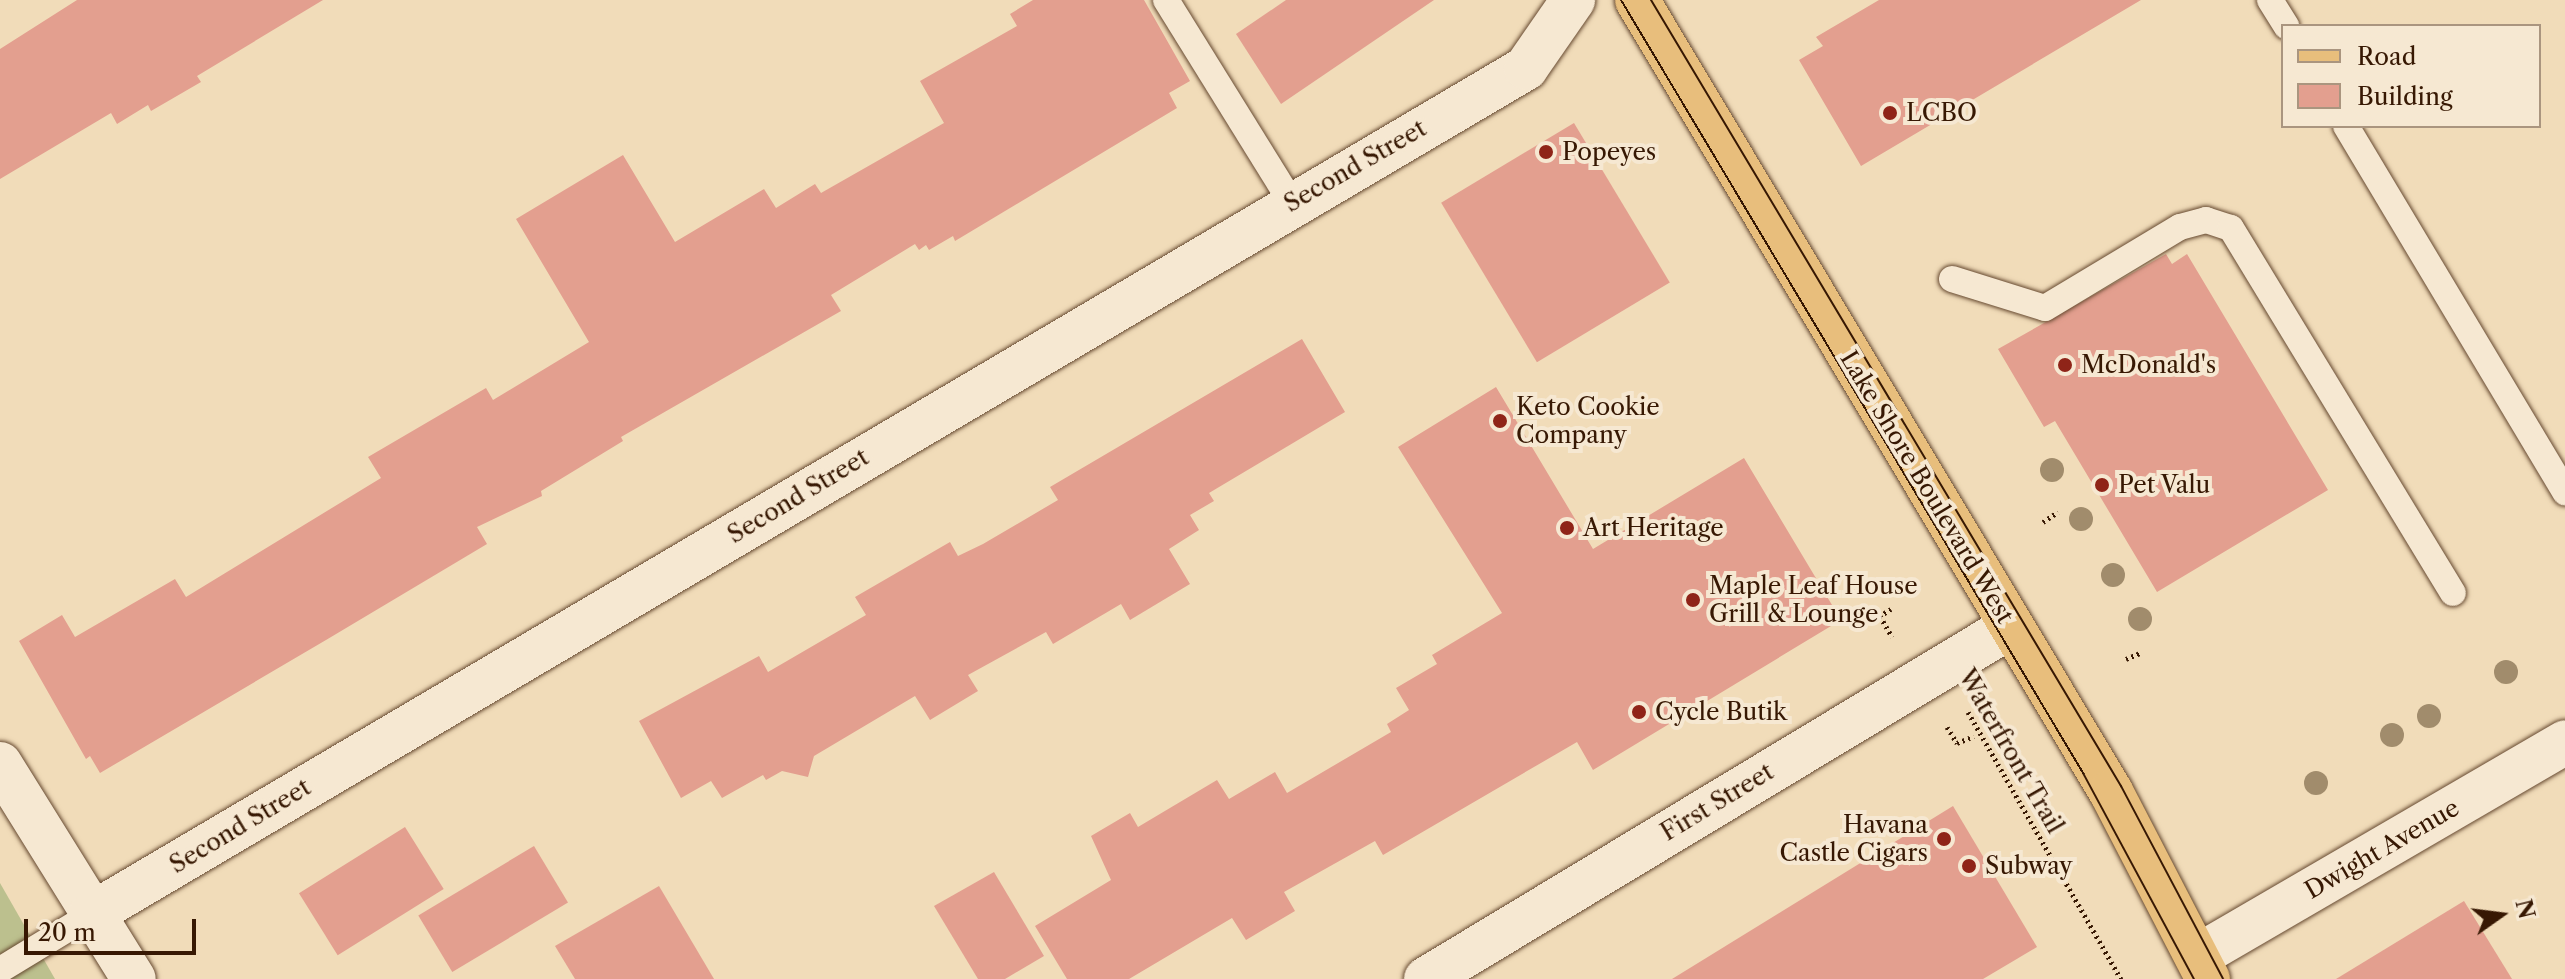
<!DOCTYPE html>
<style>
body{margin:0}
#map{position:relative;width:2565px;height:979px;overflow:hidden;background:#f1dcb9;font-family:"Libre Caslon Text",serif}
div>[style]{position:absolute}
[style*='--x']{left:calc(var(--x)*1px);top:calc(var(--y)*1px);width:calc(var(--w)*1px);rotate:calc(var(--a)*1deg)}
.green>*{inset:0;background:#bcc08e}
.building>*{inset:0;background:#e39f8f;transform-origin:0 0}
.path>*{height:5px;margin-top:-2.5px;transform-origin:0;background:repeating-linear-gradient(90deg,#371803 0 2px,transparent 0 6px)}
.roads{filter:drop-shadow(0 0 2px #664930) drop-shadow(0 0 2px #664930)}
.service>*{height:26px;margin:-13px;padding:0 13px;transform-origin:13px;border-radius:13px;background:#f6e8d2}
.minor>*{height:44px;margin:-22px;padding:0 22px;transform-origin:22px;border-radius:22px;background:#f6e8d2}
.tertiary>*{height:44px;margin:-22px;padding:0 22px;transform-origin:22px;border-radius:22px;background:#f6e8d2}
.primary>*{height:44px;margin:-22px;padding:0 22px;transform-origin:22px;border-radius:22px;background:#e8be7c}
.tram>*{height:2px;margin:-1px;padding:0 1px;transform-origin:1px;border-radius:1px;background:#371803}
.trees>*{width:24px;height:24px;margin:-12px;border-radius:50%;background:#a18c6c}
.dots>*{width:22px;height:22px;translate:-50% -50%;box-sizing:border-box;border:4px solid #f6e8d2;border-radius:50%}
span{translate:-50% -50%;white-space:nowrap;text-align:center;line-height:1.15;-webkit-text-stroke:8px #f6e8d2;paint-order:stroke}
.poi-label{font-size:24px;color:#371803}
.left{translate:0 -50%;text-align:left}
.right{translate:-100% -50%;text-align:right}
.street-label{font-size:24px;color:#371803}
.legend{position:absolute;left:2281px;top:24px;width:260px;height:104px;box-sizing:border-box;background:#f6e8d2;border:2px solid #aa957f;margin:0;padding:10px 14px;list-style:none;font-size:24px;color:#371803}
.legend li{display:flex;align-items:center;gap:16px;height:40px}
.legend b{width:40px;border:2px solid #aa957f}
.north{position:absolute;left:2461px;top:875px;width:80px;height:80px;-webkit-text-stroke:6px #f6e8d2;paint-order:stroke;rotate:76deg;font-size:22px;font-weight:700;line-height:32px;text-align:center;color:#371803}
.north::after{content:'';display:block;margin:auto;width:28px;height:36px;background:#371803;clip-path:polygon(50% 0,100% 100%,50% 72%,0 100%)}
.scale{position:absolute;left:24px;top:919px;width:172px;height:36px;box-sizing:border-box;border:4px solid #371803;border-top:0;padding-left:10px;font-size:24px;line-height:28px;white-space:nowrap;color:#371803;-webkit-text-stroke:6px #f6e8d2;paint-order:stroke}
</style>
<div id="map">
<div class="green">
<i style="clip-path:polygon(0 883px,55px 979px,0 979px)"></i>
</div>
<div class="building">
<i style="clip-path:polygon(77px 0,323px 0,197px 76px,201px 82px,151px 111px,148px 105px,117px 124px,111px 113px,0 179px,0 49px)"></i>
<i style="clip-path:polygon(1033px 0,1144px 0,1190px 81px,1169px 93px,1177px 108px,955px 241px,953px 236px,929px 250px,926px 245px,919px 250px,915px 244px,831px 295px,841px 311px,621px 437px,623px 441px,541px 491px,542px 496px,477px 527px,487px 544px,326px 640px,100px 773px,90px 756px,86px 759px,19px 641px,62px 615px,75px 637px,175px 579px,186px 597px,381px 478px,368px 457px,486px 388px,493px 400px,589px 342px,516px 219px,623px 155px,675px 242px,764px 189px,776px 208px,815px 184px,821px 193px,944px 123px,920px 81px,1017px 26px,1010px 14px)"></i>
<i style="clip-path:polygon(1286px 0,1434px 0,1281px 104px,1236px 34px)"></i>
<i style="clip-path:polygon(1879px 0,2141px 0,1861px 166px,1799px 60px,1823px 46px,1816px 37px)"></i>
<i style="left:1574px;top:123px;width:186px;height:155px;rotate:59deg"></i>
<i style="clip-path:polygon(2166px 254px,2172px 264px,2187px 254px,2328px 490px,2157px 592px,2055px 421px,2044px 427px,1998px 349px)"></i>
<i style="clip-path:polygon(1302px 339px,1345px 412px,1209px 493px,1214px 501px,1190px 515px,1199px 530px,1169px 549px,1190px 584px,1130px 620px,1121px 604px,1053px 644px,1046px 632px,968px 675px,978px 691px,930px 720px,915px 696px,814px 756px,808px 777px,782px 771px,766px 780px,763px 775px,722px 798px,711px 781px,681px 798px,639px 721px,759px 656px,768px 672px,866px 615px,855px 597px,950px 542px,958px 556px,983px 544px,1058px 500px,1050px 487px)"></i>
<i style="clip-path:polygon(1496px 387px,1593px 549px,1744px 458px,1841px 620px,1593px 770px,1577px 742px,1383px 855px,1375px 841px,1284px 892px,1295px 911px,1246px 940px,1232px 918px,1129px 979px,1067px 979px,1035px 926px,1111px 880px,1091px 836px,1130px 813px,1138px 827px,1217px 780px,1229px 799px,1275px 772px,1287px 793px,1391px 732px,1387px 724px,1409px 710px,1396px 688px,1437px 664px,1432px 655px,1502px 613px,1398px 447px)"></i>
<i style="clip-path:polygon(1953px 806px,2037px 947px,1983px 979px,1672px 979px)"></i>
<i style="left:405px;top:827px;width:73px;height:125px;rotate:58deg"></i>
<i style="left:534px;top:846px;width:66px;height:135px;rotate:59deg"></i>
<i style="clip-path:polygon(994px 872px,1044px 956px,1005px 979px,978px 979px,934px 906px)"></i>
<i style="clip-path:polygon(659px 886px,714px 979px,575px 979px,555px 946px)"></i>
<i style="clip-path:polygon(2464px 901px,2512px 979px,2336px 979px)"></i>
</div>
<div class="path">
<i style="--x:2043;--y:522;--w:18;--a:-34"></i>
<i style="--x:1891;--y:609;--w:13;--a:148"></i>
<i style="--x:1880;--y:616;--w:24;--a:60"></i>
<i style="--x:2126;--y:659;--w:15;--a:-23"></i>
<i style="--x:1968;--y:712;--w:308;--a:60.2"></i>
<i style="--x:1947;--y:727;--w:19;--a:58"></i>
<i style="--x:1957;--y:743;--w:18;--a:-22"></i>
</div>
<div class="roads">
<div class="service">
<i style="--x:1166;--y:0;--w:239;--a:58.2"></i>
<i style="--x:2270;--y:0;--w:31;--a:58"></i>
<i style="--x:2346;--y:126;--w:427;--a:59.1"></i>
<i style="--x:1952;--y:279;--w:97;--a:17.3"></i>
<i style="--x:2045;--y:308;--w:157;--a:-31"></i>
<i style="--x:2180;--y:227;--w:27;--a:-15"></i>
<i style="--x:2206;--y:220;--w:26;--a:18"></i>
<i style="--x:2231;--y:228;--w:427;--a:58.7"></i>
<i style="--x:0;--y:970;--w:105;--a:-31.4"></i>
</div>
<div class="minor">
<i style="--x:0;--y:764;--w:253;--a:58.1"></i>
<i style="--x:90;--y:915;--w:1667;--a:-30.53"></i>
<i style="--x:1526;--y:68;--w:83;--a:-55.3"></i>
<i style="--x:1426;--y:979;--w:682;--a:-31.08"></i>
</div>
<div class="tertiary">
<i style="--x:2198;--y:956;--w:425;--a:-30.2"></i>
</div>
<div class="primary">
<i style="--x:1637;--y:0;--w:923;--a:59.1"></i>
<i style="--x:2111;--y:792;--w:211;--a:62.6"></i>
</div>
</div>
<div class="tram">
<i style="--x:1621;--y:0;--w:901;--a:59.13"></i>
<i style="--x:2083;--y:773;--w:234;--a:61.7"></i>
<i style="--x:1651;--y:0;--w:916;--a:59.12"></i>
<i style="--x:2121;--y:786;--w:218;--a:62.1"></i>
</div>
<div class="trees">
<i style="left:2052px;top:470px"></i>
<i style="left:2081px;top:519px"></i>
<i style="left:2113px;top:575px"></i>
<i style="left:2140px;top:619px"></i>
<i style="left:2506px;top:672px"></i>
<i style="left:2429px;top:716px"></i>
<i style="left:2392px;top:735px"></i>
<i style="left:2316px;top:783px"></i>
</div>
<div class="dots">
<i style="left:1890px;top:113px;background:#8f2418"></i>
<i style="left:1546px;top:152px;background:#8f2418"></i>
<i style="left:2065px;top:365px;background:#8f2418"></i>
<i style="left:1500px;top:421px;background:#8f2418"></i>
<i style="left:2102px;top:485px;background:#8f2418"></i>
<i style="left:1567px;top:528px;background:#8f2418"></i>
<i style="left:1693px;top:600px;background:#8f2418"></i>
<i style="left:1639px;top:712px;background:#8f2418"></i>
<i style="left:1944px;top:839px;background:#8f2418"></i>
<i style="left:1969px;top:866px;background:#8f2418"></i>
</div>
<div class="poi-label">
<span class="left" style="left:1906px;top:113px">LCBO</span>
<span class="left" style="left:1562px;top:152px">Popeyes</span>
<span class="left" style="left:2081px;top:365px">McDonald's</span>
<span class="left" style="left:1516px;top:421px">Keto Cookie<br>Company</span>
<span class="left" style="left:2118px;top:485px">Pet Valu</span>
<span class="left" style="left:1583px;top:528px">Art Heritage</span>
<span class="left" style="left:1709px;top:600px">Maple Leaf House<br>Grill &amp; Lounge</span>
<span class="left" style="left:1655px;top:712px">Cycle Butik</span>
<span class="right" style="left:1928px;top:839px">Havana<br>Castle Cigars</span>
<span class="left" style="left:1985px;top:866px">Subway</span>
</div>
<div class="street-label">
<span style="left:1355px;top:166px;rotate:-30deg">Second Street</span>
<span style="left:1927px;top:487px;rotate:59deg">Lake Shore Boulevard West</span>
<span style="left:798px;top:496px;rotate:-31deg">Second Street</span>
<span style="left:2011px;top:751px;rotate:60deg">Waterfront Trail</span>
<span style="left:1717px;top:802px;rotate:-31deg">First Street</span>
<span style="left:240px;top:826px;rotate:-31deg">Second Street</span>
<span style="left:2382px;top:849px;rotate:-30deg">Dwight Avenue</span>
</div>
<ul class="legend">
<li><b style="height:10px;background:#e8be7c"></b>Road</li>
<li><b style="height:22px;background:#e39f8f"></b>Building</li>
</ul>
<div class="north">N</div>
<div class="scale">20 m</div>
</div>
